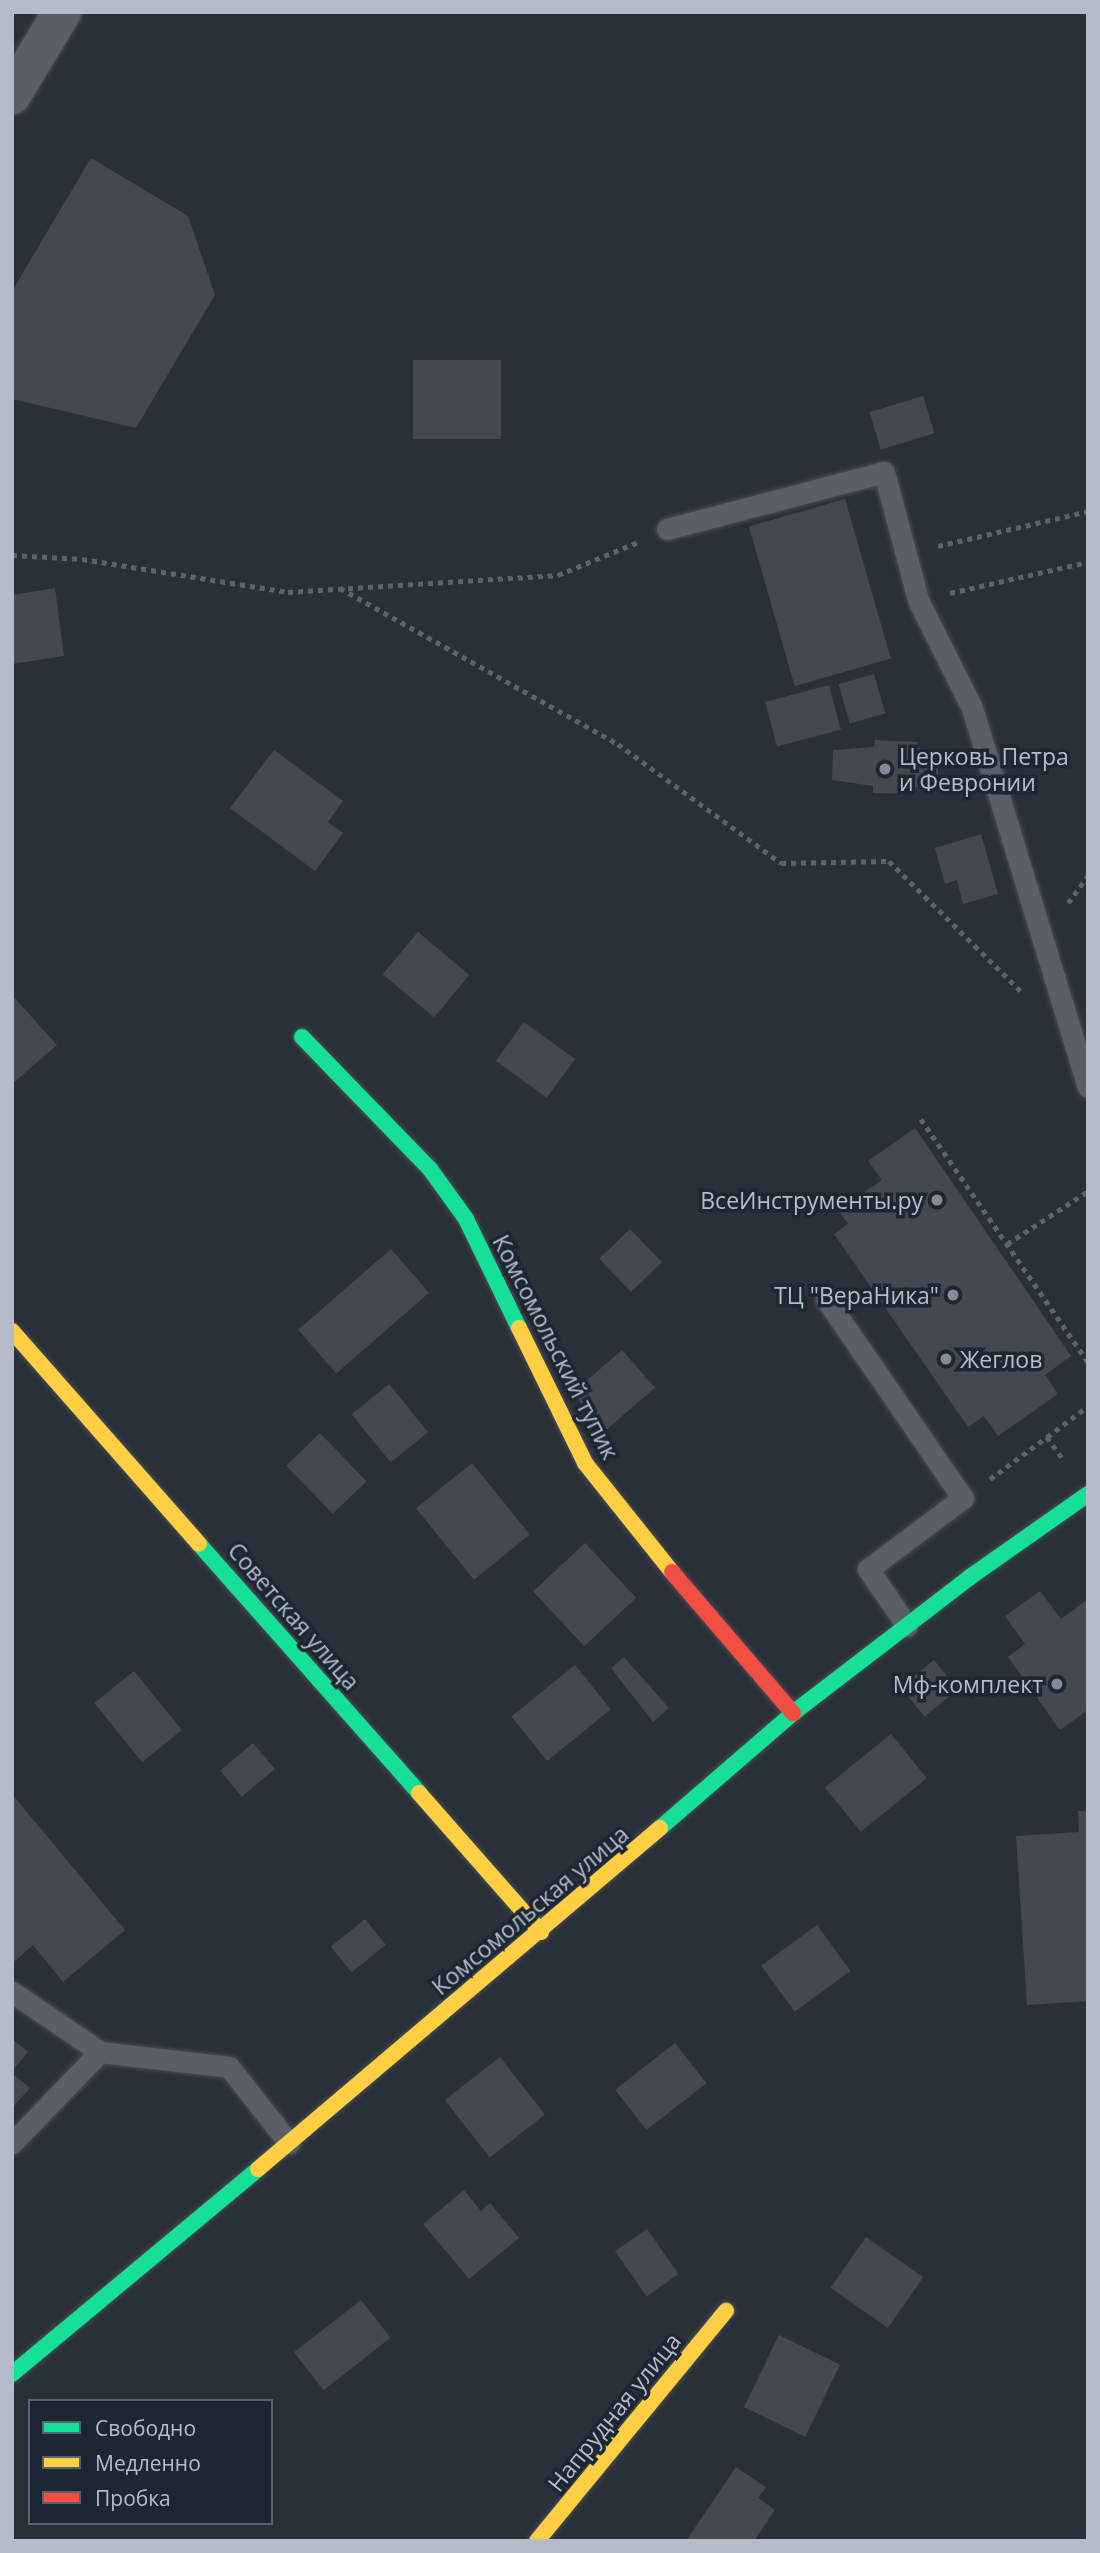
<!DOCTYPE html>
<meta charset="utf-8">
<style>
body{margin:0}
#map{position:relative;width:1100px;height:2553px;overflow:hidden;background:#2a3038;font-family:"Open Sans",sans-serif}
div>[style]{position:absolute}
[style*='--x']{left:calc(var(--x)*1px);top:calc(var(--y)*1px);width:calc(var(--w)*1px);rotate:calc(var(--a)*1deg)}
.building>*{inset:0;background:#444950;transform-origin:0 0}
.path>*{height:4.5px;margin-top:-2.25px;transform-origin:0;background:repeating-linear-gradient(90deg,#5d636a 0 5px,transparent 0 10px)}
.roads{filter:drop-shadow(0 0 2px #484c53) drop-shadow(0 0 2px #484c53)}
.lane>*{height:21px;margin:-10.5px;padding:0 10.5px;transform-origin:10.5px;border-radius:10.5px;background:#5a5e66}
.street>*{height:38px;margin:-19px;padding:0 19px;transform-origin:19px;border-radius:19px;background:#5a5e66}
.fast>*{height:16px;margin:-8px;padding:0 8px;transform-origin:8px;border-radius:8px;background:#16e098}
.slow>*{height:16px;margin:-8px;padding:0 8px;transform-origin:8px;border-radius:8px;background:#ffcf43}
.jam>*{height:16px;margin:-8px;padding:0 8px;transform-origin:8px;border-radius:8px;background:#f24e42}
.dots>*{width:19px;height:19px;translate:-50% -50%;box-sizing:border-box;border:4px solid #1d2633;border-radius:50%}
span{translate:-50% -50%;white-space:nowrap;text-align:center;line-height:1.15;-webkit-text-stroke:7px #1d2633;paint-order:stroke}
.poi-label{font-size:23px;color:#b4bcc9}
.left{translate:0 -50%;text-align:left}
.right{translate:-100% -50%;text-align:right}
.street-label{font-size:23px;color:#b4bcc9}
.frame{position:absolute;inset:0;border:14px solid #b4bcc9;pointer-events:none}
.legend{position:absolute;left:28px;top:2399px;width:245px;height:126px;box-sizing:border-box;background:#1d2633;border:2px solid #59626f;margin:0;padding:9px 12px;list-style:none;font-size:21px;color:#b4bcc9}
.legend li{display:flex;align-items:center;gap:14px;height:35px}
.legend b{width:35px;border:2px solid #59626f}
</style>
<div id="map">
<div class="building">
<i style="clip-path:polygon(91px 158px,188px 216px,215px 295px,136px 428px,12px 399px,12px 291px)"></i>
<i style="left:413px;top:360px;width:88px;height:79px"></i>
<i style="left:923px;top:396px;width:39px;height:56px;rotate:73deg"></i>
<i style="left:845px;top:499px;width:166px;height:100px;rotate:74deg"></i>
<i style="clip-path:polygon(55px 588px,64px 656px,12px 664px,12px 595px)"></i>
<i style="left:874px;top:674px;width:41px;height:37px;rotate:74deg"></i>
<i style="left:829px;top:685px;width:46px;height:66px;rotate:75deg"></i>
<i style="clip-path:polygon(875px 740px,917px 742px,917px 748px,931px 749px,938px 757px,938px 780px,929px 787px,916px 787px,915px 794px,873px 793px,873px 786px,832px 780px,833px 750px,874px 747px)"></i>
<i style="clip-path:polygon(274px 750px,343px 801px,328px 822px,343px 833px,315px 871px,230px 808px)"></i>
<i style="clip-path:polygon(981px 834px,998px 894px,963px 904px,957px 880px,945px 884px,935px 848px)"></i>
<i style="left:418px;top:932px;width:67px;height:55px;rotate:40deg"></i>
<i style="clip-path:polygon(12px 995px,57px 1045px,12px 1084px)"></i>
<i style="left:524px;top:1022px;width:63px;height:48px;rotate:36deg"></i>
<i style="clip-path:polygon(915px 1128px,1071px 1356px,1045px 1375px,1058px 1394px,998px 1436px,984px 1416px,968px 1427px,834px 1234px,848px 1224px,838px 1210px,882px 1180px,868px 1161px)"></i>
<i style="left:630px;top:1229px;width:46px;height:43px;rotate:46deg"></i>
<i style="left:391px;top:1249px;width:58px;height:123px;rotate:49deg"></i>
<i style="left:622px;top:1350px;width:50px;height:66px;rotate:49deg"></i>
<i style="left:389px;top:1384px;width:62px;height:48px;rotate:51deg"></i>
<i style="left:320px;top:1433px;width:67px;height:47px;rotate:46deg"></i>
<i style="left:472px;top:1463px;width:92px;height:72px;rotate:51deg"></i>
<i style="left:585px;top:1543px;width:75px;height:71px;rotate:47deg"></i>
<i style="clip-path:polygon(1040px 1591px,1061px 1619px,1088px 1599px,1088px 1710px,1060px 1730px,1008px 1657px,1025px 1644px,1005px 1616px)"></i>
<i style="clip-path:polygon(624px 1657px,669px 1708px,653px 1722px,611px 1668px)"></i>
<i style="left:934px;top:1660px;width:38px;height:43px;rotate:51deg"></i>
<i style="left:575px;top:1665px;width:57px;height:82px;rotate:51deg"></i>
<i style="left:134px;top:1671px;width:76px;height:51px;rotate:51deg"></i>
<i style="left:891px;top:1734px;width:57px;height:85px;rotate:51deg"></i>
<i style="left:253px;top:1743px;width:34px;height:43px;rotate:50deg"></i>
<i style="clip-path:polygon(12px 1794px,125px 1930px,63px 1982px,33px 1945px,15px 1961px,12px 1957px)"></i>
<i style="clip-path:polygon(1078px 1811px,1088px 1811px,1088px 2001px,1027px 2005px,1016px 1836px,1079px 1832px)"></i>
<i style="left:365px;top:1919px;width:33px;height:44px;rotate:51deg"></i>
<i style="left:817px;top:1925px;width:57px;height:69px;rotate:54deg"></i>
<i style="clip-path:polygon(12px 2039px,28px 2052px,12px 2071px)"></i>
<i style="left:675px;top:2043px;width:51px;height:76px;rotate:52deg"></i>
<i style="left:500px;top:2057px;width:73px;height:70px;rotate:52deg"></i>
<i style="clip-path:polygon(12px 2073px,30px 2088px,12px 2108px)"></i>
<i style="clip-path:polygon(464px 2190px,481px 2211px,490px 2203px,519px 2238px,469px 2279px,423px 2224px)"></i>
<i style="left:647px;top:2229px;width:55px;height:39px;rotate:55deg"></i>
<i style="left:866px;top:2237px;width:70px;height:62px;rotate:35deg"></i>
<i style="left:361px;top:2300px;width:48px;height:85px;rotate:52deg"></i>
<i style="left:779px;top:2335px;width:68px;height:80px;rotate:26deg"></i>
<i style="clip-path:polygon(736px 2467px,766px 2487px,758px 2498px,775px 2510px,754px 2541px,686px 2541px)"></i>
</div>
<div class="path">
<i style="--x:938;--y:546;--w:154;--a:-13.1"></i>
<i style="--x:12;--y:555;--w:70;--a:3.3"></i>
<i style="--x:82;--y:559;--w:209;--a:9.1"></i>
<i style="--x:288;--y:592;--w:271;--a:-3.6"></i>
<i style="--x:558;--y:575;--w:87;--a:-22.4"></i>
<i style="--x:340;--y:588;--w:319;--a:29.3"></i>
<i style="--x:618;--y:744;--w:202;--a:36.1"></i>
<i style="--x:781;--y:863;--w:108;--a:-1.1"></i>
<i style="--x:889;--y:861;--w:188;--a:44.6"></i>
<i style="--x:950;--y:593;--w:141;--a:-12.7"></i>
<i style="--x:1068;--y:903;--w:34;--a:-54"></i>
<i style="--x:921;--y:1119;--w:295;--a:55.5"></i>
<i style="--x:1007;--y:1244;--w:97;--a:-33.2"></i>
<i style="--x:1047;--y:1437;--w:51;--a:-37.1"></i>
<i style="--x:990;--y:1479;--w:71;--a:-36.4"></i>
<i style="--x:1047;--y:1437;--w:29;--a:54"></i>
</div>
<div class="roads">
<div class="lane">
<i style="--x:667;--y:529;--w:224;--a:-14.7"></i>
<i style="--x:884;--y:472;--w:132;--a:75.1"></i>
<i style="--x:918;--y:600;--w:121;--a:63.4"></i>
<i style="--x:972;--y:708;--w:396;--a:73"></i>
<i style="--x:826;--y:1299;--w:242;--a:55.5"></i>
<i style="--x:963;--y:1498;--w:119;--a:143.2"></i>
<i style="--x:868;--y:1569;--w:69;--a:55.6"></i>
<i style="--x:12;--y:1992;--w:107;--a:34.3"></i>
<i style="--x:100;--y:2052;--w:130;--a:6.6"></i>
<i style="--x:229;--y:2067;--w:97;--a:51.7"></i>
<i style="--x:12;--y:2143;--w:127;--a:-46"></i>
</div>
<div class="street">
<i style="--x:12;--y:95;--w:97;--a:-58.9"></i>
</div>
<div class="fast">
<i style="--x:302;--y:1037;--w:184;--a:45.9"></i>
<i style="--x:430;--y:1169;--w:62;--a:54.2"></i>
<i style="--x:466;--y:1219;--w:121;--a:64.1"></i>
<i style="--x:199;--y:1544;--w:332;--a:48.5"></i>
<i style="--x:660;--y:1828;--w:176;--a:-40.8"></i>
<i style="--x:793;--y:1713;--w:223;--a:-37.5"></i>
<i style="--x:970;--y:1577;--w:144;--a:-35.1"></i>
<i style="--x:12;--y:2374;--w:320;--a:-39.8"></i>
</div>
<div class="slow">
<i style="--x:519;--y:1328;--w:150;--a:63.9"></i>
<i style="--x:585;--y:1463;--w:139;--a:51.4"></i>
<i style="--x:12;--y:1331;--w:283;--a:48.7"></i>
<i style="--x:419;--y:1793;--w:185;--a:48.7"></i>
<i style="--x:258;--y:2169;--w:527;--a:-40.31"></i>
<i style="--x:537;--y:2541;--w:298;--a:-50.6"></i>
</div>
<div class="jam">
<i style="--x:672;--y:1572;--w:186;--a:49.4"></i>
</div>
</div>
<div class="dots">
<i style="left:885px;top:769px;background:#848b96"></i>
<i style="left:937px;top:1200px;background:#848b96"></i>
<i style="left:953px;top:1295px;background:#848b96"></i>
<i style="left:946px;top:1359px;background:#848b96"></i>
<i style="left:1057px;top:1684px;background:#848b96"></i>
</div>
<div class="poi-label">
<span class="left" style="left:899px;top:769px">Церковь Петра<br>и Февронии</span>
<span class="right" style="left:923px;top:1200px">ВсеИнструменты.ру</span>
<span class="right" style="left:939px;top:1295px">ТЦ "ВераНика"</span>
<span class="left" style="left:960px;top:1359px">Жеглов</span>
<span class="right" style="left:1043px;top:1684px">Мф-комплект</span>
</div>
<div class="street-label">
<span style="left:556px;top:1347px;rotate:63deg">Комсомольский тупик</span>
<span style="left:294px;top:1616px;rotate:49deg">Советская улица</span>
<span style="left:530px;top:1910px;rotate:-40deg">Комсомольская улица</span>
<span style="left:614px;top:2412px;rotate:-51deg">Напрудная улица</span>
</div>
<div class="frame"></div>
<ul class="legend">
<li><b style="height:9px;background:#16e098"></b>Свободно</li>
<li><b style="height:9px;background:#ffcf43"></b>Медленно</li>
<li><b style="height:9px;background:#f24e42"></b>Пробка</li>
</ul>
</div>
